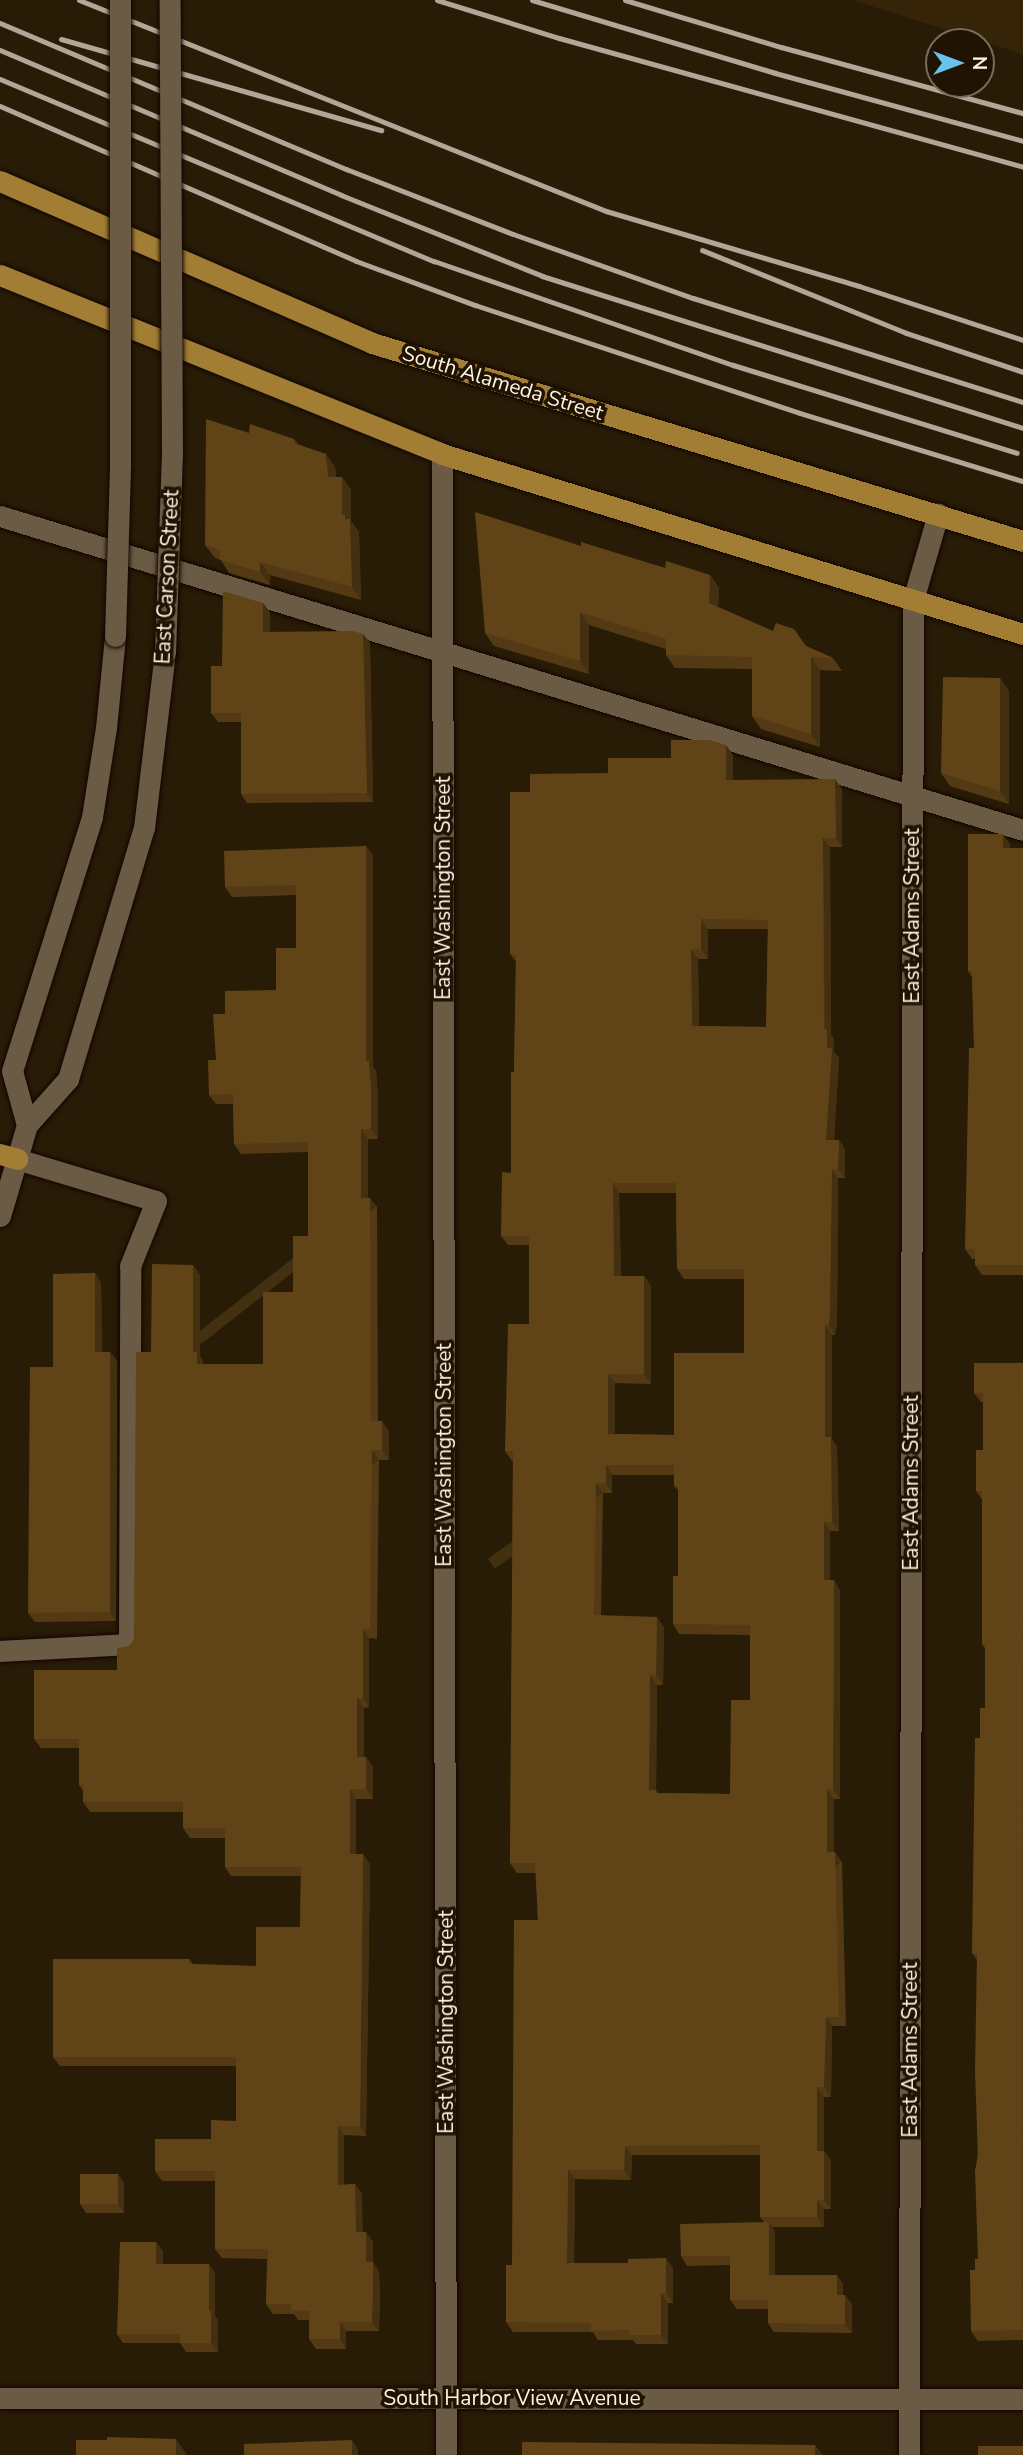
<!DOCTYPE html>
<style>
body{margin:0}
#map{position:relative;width:1023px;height:2455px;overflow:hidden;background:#291c07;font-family:"Nunito Sans",sans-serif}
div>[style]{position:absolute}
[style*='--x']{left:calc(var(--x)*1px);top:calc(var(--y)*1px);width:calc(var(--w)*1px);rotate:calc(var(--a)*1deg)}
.built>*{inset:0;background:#352407}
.roads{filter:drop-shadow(0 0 2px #120600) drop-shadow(0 0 2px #120600)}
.service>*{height:21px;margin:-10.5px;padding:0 10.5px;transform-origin:10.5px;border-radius:10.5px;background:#6b5b45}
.minor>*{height:21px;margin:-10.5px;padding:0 10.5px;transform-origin:10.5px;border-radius:10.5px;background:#6b5b45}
.secondary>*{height:21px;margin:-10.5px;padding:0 10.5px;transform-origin:10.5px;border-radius:10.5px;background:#6b5b45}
.primary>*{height:21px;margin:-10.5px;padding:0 10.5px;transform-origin:10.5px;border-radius:10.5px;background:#a27e34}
.rail>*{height:5px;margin:-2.5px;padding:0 2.5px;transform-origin:2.5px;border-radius:2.5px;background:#b1a697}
.bridges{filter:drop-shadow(0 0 2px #120600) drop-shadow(0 0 2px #120600)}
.secondary-bridge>*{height:21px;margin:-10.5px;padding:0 10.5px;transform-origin:10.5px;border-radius:10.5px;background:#6b5b45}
.wall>*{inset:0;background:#533a14}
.shaded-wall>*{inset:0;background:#433010;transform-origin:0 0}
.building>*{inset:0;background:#604417;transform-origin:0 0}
span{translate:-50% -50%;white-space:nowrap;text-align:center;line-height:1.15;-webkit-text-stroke:7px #201301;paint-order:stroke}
.street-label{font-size:21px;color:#fdf3e7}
.north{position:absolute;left:925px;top:28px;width:70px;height:70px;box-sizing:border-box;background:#201301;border:2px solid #786d5d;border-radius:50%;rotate:90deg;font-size:19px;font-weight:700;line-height:28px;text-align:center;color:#fdf3e7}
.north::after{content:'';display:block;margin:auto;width:24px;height:32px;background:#66c4ef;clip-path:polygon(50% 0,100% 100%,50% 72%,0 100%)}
</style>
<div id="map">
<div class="built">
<i style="clip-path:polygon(852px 0,1023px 0,1023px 54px)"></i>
</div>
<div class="roads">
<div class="service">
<i style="--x:0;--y:516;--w:1070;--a:17.06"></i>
<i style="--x:0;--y:1651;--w:129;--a:-3.1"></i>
<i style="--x:129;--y:1644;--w:378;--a:-89.8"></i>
<i style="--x:130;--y:1266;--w:70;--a:-68.2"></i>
<i style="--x:156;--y:1201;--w:145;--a:-163.2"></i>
</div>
<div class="minor">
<i style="--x:442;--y:454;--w:2001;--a:89.89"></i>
<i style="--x:0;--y:2398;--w:1023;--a:0.06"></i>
<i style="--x:909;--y:2455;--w:1855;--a:-89.88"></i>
<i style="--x:913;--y:600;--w:90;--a:-73.8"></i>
</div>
<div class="secondary">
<i style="--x:27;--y:1125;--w:56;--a:-105.5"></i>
<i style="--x:12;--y:1071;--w:266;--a:-72.5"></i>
<i style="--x:92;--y:817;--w:90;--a:-81.1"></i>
<i style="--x:106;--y:728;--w:92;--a:-84.4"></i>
<i style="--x:0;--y:1216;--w:95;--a:-73.5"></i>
<i style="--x:27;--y:1125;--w:62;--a:-48.3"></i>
<i style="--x:68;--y:1079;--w:262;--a:-73.2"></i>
<i style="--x:144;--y:828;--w:176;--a:-83.2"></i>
</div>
<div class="primary">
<i style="--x:0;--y:181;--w:406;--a:23.5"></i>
<i style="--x:372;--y:343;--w:680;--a:16.92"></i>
<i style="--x:0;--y:275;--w:477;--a:22"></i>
<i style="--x:442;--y:454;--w:608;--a:17.21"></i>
<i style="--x:0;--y:1154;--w:18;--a:16"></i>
</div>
</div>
<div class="rail">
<i style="--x:79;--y:0;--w:568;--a:21.82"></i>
<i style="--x:606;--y:211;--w:264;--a:16.5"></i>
<i style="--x:859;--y:286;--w:173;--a:18.2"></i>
<i style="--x:437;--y:0;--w:128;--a:17.3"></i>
<i style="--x:559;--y:38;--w:482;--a:15.5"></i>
<i style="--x:532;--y:0;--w:254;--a:16.7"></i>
<i style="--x:775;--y:73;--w:257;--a:15.3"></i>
<i style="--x:625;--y:0;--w:163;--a:16.8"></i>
<i style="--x:781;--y:47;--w:251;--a:15.3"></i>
<i style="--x:0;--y:23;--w:376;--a:22.9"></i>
<i style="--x:346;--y:169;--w:179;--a:21.3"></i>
<i style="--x:513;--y:234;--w:191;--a:19.6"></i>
<i style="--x:693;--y:298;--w:346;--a:17.5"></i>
<i style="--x:61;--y:39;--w:333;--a:15.9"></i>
<i style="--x:0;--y:50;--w:371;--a:23"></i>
<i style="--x:341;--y:195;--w:217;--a:21.9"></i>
<i style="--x:542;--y:276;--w:504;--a:17.54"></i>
<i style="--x:0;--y:79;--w:471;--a:22.8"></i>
<i style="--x:434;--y:261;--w:317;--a:19.2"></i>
<i style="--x:733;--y:365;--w:297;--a:17.2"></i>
<i style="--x:0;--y:106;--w:388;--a:23.5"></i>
<i style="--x:356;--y:261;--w:127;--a:20.3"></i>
<i style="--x:475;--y:305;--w:342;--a:18.4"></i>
<i style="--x:800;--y:413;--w:233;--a:17"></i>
<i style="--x:702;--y:250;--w:220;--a:22.1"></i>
<i style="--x:906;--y:333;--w:123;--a:18.4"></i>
</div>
<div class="bridges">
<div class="secondary-bridge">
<i style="--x:115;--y:636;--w:173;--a:-88.3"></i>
<i style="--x:120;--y:463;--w:463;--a:-90"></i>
<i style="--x:165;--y:653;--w:198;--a:-88"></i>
<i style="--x:172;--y:455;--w:455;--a:-90.3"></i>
</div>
</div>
<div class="wall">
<i style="clip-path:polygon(249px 433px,294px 439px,298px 444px,335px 467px,336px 477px,342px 477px,351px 490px,351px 521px,359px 532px,361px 600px,270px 575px,270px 585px,229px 573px,221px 560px,215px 558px,205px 545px)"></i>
<i style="clip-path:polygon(581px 546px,665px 568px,710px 575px,719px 588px,718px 607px,833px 658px,842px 671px,820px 670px,820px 747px,761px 729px,752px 716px,752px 669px,675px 668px,666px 655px,666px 649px,589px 625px,589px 674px,494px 646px,485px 633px)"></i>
<i style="clip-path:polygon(270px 612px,270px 632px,363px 634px,370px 643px,373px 802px,247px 803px,241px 794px,241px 722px,218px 722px,211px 713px,222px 666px)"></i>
<i style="clip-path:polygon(1000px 678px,1009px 691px,1009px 804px,950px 786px,941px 773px)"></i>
<i style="clip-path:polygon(evenodd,733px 755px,733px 780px,842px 789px,842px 847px,830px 847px,831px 1034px,834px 1039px,834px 1052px,839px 1058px,834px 1140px,839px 1140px,845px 1150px,845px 1178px,838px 1178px,837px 1323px,835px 1335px,832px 1335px,832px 1439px,837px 1447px,839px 1531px,830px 1531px,830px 1580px,840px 1590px,840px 1799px,834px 1799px,834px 1852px,842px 1862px,846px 2026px,832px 2026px,831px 2097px,824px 2097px,824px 2151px,831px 2160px,831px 2209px,824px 2209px,824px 2227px,772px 2227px,775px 2232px,775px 2275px,843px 2284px,843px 2295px,852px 2304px,852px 2333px,774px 2332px,768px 2323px,768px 2309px,737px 2309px,730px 2300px,730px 2265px,687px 2266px,681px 2256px,764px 2222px,760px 2217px,760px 2155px,632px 2155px,631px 2180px,575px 2179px,574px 2263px,673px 2268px,673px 2303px,668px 2303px,668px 2344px,636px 2344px,633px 2340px,598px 2340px,593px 2332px,513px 2332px,506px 2322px,512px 2265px,538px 1920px,536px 1873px,517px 1873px,510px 1863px,513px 1461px,512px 1461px,505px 1451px,529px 1324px,529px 1245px,508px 1245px,501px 1236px,511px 1173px,514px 1072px,516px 962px,510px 954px,530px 792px,671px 758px,733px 755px,708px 929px,768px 929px,766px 1027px,699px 1026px,698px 959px,708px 959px,708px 929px,733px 755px,619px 1193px,676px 1193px,677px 1269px,684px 1279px,744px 1279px,744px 1353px,674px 1435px,615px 1434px,615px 1383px,651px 1384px,651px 1286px,644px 1276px,621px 1276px,619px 1193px,733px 755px,612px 1475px,674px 1475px,674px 1486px,678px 1490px,678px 1576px,673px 1624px,679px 1634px,750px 1635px,750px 1700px,730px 1794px,658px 1793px,656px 1790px,657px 1685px,663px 1685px,664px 1627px,601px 1615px,603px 1493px,612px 1493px,612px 1475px)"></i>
<i style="clip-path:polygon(1010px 844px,1010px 848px,1023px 848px,1023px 1275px,982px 1275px,975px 1265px,975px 1259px,972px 1259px,965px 1249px,974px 1048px,972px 977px,968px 971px)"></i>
<i style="clip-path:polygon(366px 846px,373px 856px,373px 1067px,376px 1071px,378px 1097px,378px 1139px,368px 1139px,368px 1198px,370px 1198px,377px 1207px,378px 1421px,389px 1431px,389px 1460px,379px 1460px,377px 1639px,369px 1638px,369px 1707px,364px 1708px,364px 1757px,366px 1757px,373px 1767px,373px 1799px,356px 1799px,356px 1854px,370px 1864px,366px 2136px,344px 2135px,344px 2185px,355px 2184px,362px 2194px,362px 2232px,366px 2232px,373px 2242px,373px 2262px,379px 2272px,380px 2297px,379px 2331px,346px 2331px,346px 2349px,316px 2349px,309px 2339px,309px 2320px,298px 2320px,294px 2314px,273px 2314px,266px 2304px,267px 2259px,222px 2258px,215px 2249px,215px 2181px,162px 2181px,155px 2171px,211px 2139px,236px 2121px,236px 2066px,60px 2066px,53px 2057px,189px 1959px,193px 1964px,256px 1966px,300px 1927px,301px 1876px,231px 1876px,225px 1867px,225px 1838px,190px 1838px,183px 1828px,183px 1812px,90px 1812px,83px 1802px,83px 1791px,79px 1785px,79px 1748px,41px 1748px,34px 1739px,117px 1670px,129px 1646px,134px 1640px,151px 1352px,193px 1265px,200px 1275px,200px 1356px,203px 1361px,203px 1364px,263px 1364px,293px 1292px,308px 1236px,308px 1152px,241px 1154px,234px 1144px,233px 1104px,216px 1104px,209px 1095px,225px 1014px,276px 990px,296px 948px,296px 895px,232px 897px,225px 887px)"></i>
<i style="clip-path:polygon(95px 1273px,101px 1283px,102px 1352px,110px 1352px,117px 1361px,116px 1621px,35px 1622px,28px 1613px,53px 1367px)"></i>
<i style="clip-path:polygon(1023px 1363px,1023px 2340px,978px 2341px,971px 2331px,975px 2270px,978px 2259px,977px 1960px,972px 1953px,980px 1738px,985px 1708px,985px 1649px,982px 1644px,982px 1499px,976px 1491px,983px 1450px,983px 1402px,981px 1402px,974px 1393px)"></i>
<i style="clip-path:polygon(124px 2183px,124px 2213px,86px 2213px,80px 2204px)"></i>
<i style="clip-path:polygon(163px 2251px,163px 2264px,215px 2273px,215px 2316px,218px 2320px,218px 2352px,186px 2352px,180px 2343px,123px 2343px,117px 2334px)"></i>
</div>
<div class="shaded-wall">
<i style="clip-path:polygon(326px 454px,335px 467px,337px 490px,328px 477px)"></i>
<i style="clip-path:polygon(342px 477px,351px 490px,351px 521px,359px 532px,361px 600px,352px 587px,342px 515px)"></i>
<i style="clip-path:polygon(260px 562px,270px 575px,270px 585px,260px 572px)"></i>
<i style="clip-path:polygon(710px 575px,719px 588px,718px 616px,709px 603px)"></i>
<i style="clip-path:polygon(263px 603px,270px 612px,270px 641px,263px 632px)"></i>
<i style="clip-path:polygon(580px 612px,589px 625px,589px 674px,580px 661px)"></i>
<i style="clip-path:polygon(363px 634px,370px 643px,373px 802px,367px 793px)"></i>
<i style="clip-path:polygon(811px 657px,820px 670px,820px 747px,811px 734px)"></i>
<i style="clip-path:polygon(1000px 678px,1009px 691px,1009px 804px,1000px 791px)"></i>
<i style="clip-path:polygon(726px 745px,733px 755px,733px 790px,726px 780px)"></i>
<i style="clip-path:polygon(835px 779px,842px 789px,842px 847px,836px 838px)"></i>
<i style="clip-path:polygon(1003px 834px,1010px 844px,1010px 857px,1003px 848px)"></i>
<i style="clip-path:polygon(823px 838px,830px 847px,831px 1034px,834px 1039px,834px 1052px,839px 1058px,833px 1150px,826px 1140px)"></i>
<i style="clip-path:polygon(366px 846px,373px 856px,373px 1067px,376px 1071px,378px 1097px,378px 1139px,371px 1129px,366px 1061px)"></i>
<i style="clip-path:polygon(701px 919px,708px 929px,708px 959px,701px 949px)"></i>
<i style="clip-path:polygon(691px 949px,698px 959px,699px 1036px,692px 1026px)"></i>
<i style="clip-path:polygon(361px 1129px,368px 1139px,368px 1207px,361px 1198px)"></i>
<i style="clip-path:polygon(839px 1140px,845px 1150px,845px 1178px,838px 1169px)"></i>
<i style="clip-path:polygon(832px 1169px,838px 1178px,837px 1323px,835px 1335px,829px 1325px)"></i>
<i style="clip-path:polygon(613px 1183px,619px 1193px,621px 1286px,614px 1276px)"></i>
<i style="left:370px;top:1198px;width:11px;height:223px;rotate:52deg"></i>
<i style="clip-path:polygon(193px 1265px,200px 1275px,200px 1356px,203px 1361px,203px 1373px,197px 1364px,193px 1352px)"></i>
<i style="clip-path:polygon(95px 1273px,101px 1283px,102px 1361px,95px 1352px)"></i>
<i style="clip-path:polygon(644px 1276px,651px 1286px,651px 1384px,644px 1374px)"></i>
<i style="clip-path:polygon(825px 1325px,832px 1335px,832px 1439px,837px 1447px,839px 1531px,832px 1522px,825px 1437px)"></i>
<i style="clip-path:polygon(110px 1352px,117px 1361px,116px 1621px,110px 1612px)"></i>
<i style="clip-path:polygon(608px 1374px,615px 1383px,615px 1444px,608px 1434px)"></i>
<i style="clip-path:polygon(382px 1421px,389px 1431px,389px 1460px,382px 1450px)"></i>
<i style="left:372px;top:1450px;width:12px;height:179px;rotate:55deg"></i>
<i style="clip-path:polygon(606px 1465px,612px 1475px,612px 1493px,606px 1483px)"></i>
<i style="left:596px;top:1483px;width:12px;height:132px;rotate:55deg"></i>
<i style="clip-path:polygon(824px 1522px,830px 1531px,830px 1590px,824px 1580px)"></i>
<i style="clip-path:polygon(834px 1580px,840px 1590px,840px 1799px,833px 1789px)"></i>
<i style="clip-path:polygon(657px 1617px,664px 1627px,663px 1685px,656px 1675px)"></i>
<i style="clip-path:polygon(363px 1629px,369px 1638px,369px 1707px,363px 1698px)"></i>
<i style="clip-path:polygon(650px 1675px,657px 1685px,656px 1800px,649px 1790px)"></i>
<i style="clip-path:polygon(357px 1698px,364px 1708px,364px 1767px,357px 1757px)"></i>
<i style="clip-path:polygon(366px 1757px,373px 1767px,373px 1799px,366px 1789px)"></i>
<i style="clip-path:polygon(350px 1789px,356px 1799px,356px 1863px,350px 1854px)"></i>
<i style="clip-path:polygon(827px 1789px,834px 1799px,834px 1862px,827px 1852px)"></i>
<i style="left:835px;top:1852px;width:12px;height:165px;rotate:55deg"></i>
<i style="clip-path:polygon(363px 1854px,370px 1864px,366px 2136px,360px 2126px)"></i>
<i style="clip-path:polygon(826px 2017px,832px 2026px,831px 2097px,824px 2087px)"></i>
<i style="clip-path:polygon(817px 2087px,824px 2097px,824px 2160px,817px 2151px)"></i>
<i style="clip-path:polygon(338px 2126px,344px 2135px,344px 2194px,338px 2185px)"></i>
<i style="clip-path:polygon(625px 2146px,632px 2155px,631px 2180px,624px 2170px)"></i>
<i style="clip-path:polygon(824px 2151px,831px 2160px,831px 2209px,824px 2200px)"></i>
<i style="clip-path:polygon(568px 2170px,575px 2179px,574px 2272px,567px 2263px)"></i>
<i style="clip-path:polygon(118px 2174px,124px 2183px,124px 2213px,118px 2204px)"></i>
<i style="clip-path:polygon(355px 2184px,362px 2194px,363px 2242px,356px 2232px)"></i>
<i style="clip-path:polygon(817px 2200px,824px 2209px,824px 2227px,817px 2217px)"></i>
<i style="clip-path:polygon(769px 2222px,775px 2232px,775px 2284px,769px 2275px)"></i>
<i style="clip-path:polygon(366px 2232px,373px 2242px,373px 2272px,366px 2262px)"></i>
<i style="clip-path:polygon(156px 2242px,163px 2251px,163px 2273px,156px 2264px)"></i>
<i style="clip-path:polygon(666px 2258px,673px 2268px,673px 2303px,666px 2293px)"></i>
<i style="clip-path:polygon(373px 2262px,379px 2272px,380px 2297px,379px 2331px,372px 2322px)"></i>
<i style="clip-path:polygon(209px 2264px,215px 2273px,215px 2316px,218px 2320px,218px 2352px,211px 2343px,209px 2311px)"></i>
<i style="clip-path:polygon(837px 2275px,843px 2284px,843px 2304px,837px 2295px)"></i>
<i style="left:1022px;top:2284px;width:3px;height:46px;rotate:72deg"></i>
<i style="clip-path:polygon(661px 2293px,668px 2303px,668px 2344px,661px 2335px)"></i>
<i style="clip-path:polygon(845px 2295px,852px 2304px,852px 2333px,845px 2324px)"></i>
<i style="clip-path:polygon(340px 2322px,346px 2331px,346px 2349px,340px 2339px)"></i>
<i style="clip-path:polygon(176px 2439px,187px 2455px,176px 2455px)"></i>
<i style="clip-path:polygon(352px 2440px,358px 2450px,358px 2455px,352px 2455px)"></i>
<i style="clip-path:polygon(815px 2445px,822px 2454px,822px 2455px,815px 2455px)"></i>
</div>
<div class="building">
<i style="clip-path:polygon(206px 419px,249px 433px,250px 424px,294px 439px,294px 443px,326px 454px,328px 477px,342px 477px,342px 515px,345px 515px,345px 519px,350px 519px,352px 587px,260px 562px,260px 572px,220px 560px,220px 550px,205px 545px)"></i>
<i style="clip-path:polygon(475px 512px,581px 546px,581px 542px,665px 568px,666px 561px,710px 575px,709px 603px,773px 631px,776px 623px,794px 629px,806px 646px,833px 658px,811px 657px,811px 734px,752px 716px,752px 657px,666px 655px,666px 639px,580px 612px,580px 661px,485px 633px)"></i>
<i style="clip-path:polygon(223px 591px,263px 603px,263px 632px,353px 631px,363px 634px,367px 793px,241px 794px,241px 713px,211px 713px,211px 666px,222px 666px)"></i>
<i style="clip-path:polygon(943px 677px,1000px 678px,1000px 791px,941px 773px)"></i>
<i style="clip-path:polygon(evenodd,671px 740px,709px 740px,726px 745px,726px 780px,835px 779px,836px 838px,823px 838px,824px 1029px,827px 1029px,827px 1048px,832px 1048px,826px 1140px,839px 1140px,838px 1169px,832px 1169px,830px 1313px,829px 1325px,825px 1325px,825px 1437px,831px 1437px,832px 1522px,824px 1522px,824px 1580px,834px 1580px,833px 1789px,827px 1789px,827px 1852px,835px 1852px,839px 2017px,826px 2017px,824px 2087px,817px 2087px,817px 2151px,824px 2151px,824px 2200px,817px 2200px,817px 2217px,760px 2217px,760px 2145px,625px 2146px,624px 2170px,568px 2170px,567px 2263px,628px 2263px,628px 2259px,666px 2258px,666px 2293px,661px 2293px,661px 2335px,629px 2335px,629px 2330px,591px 2331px,591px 2323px,506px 2322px,506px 2265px,512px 2265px,514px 1920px,538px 1920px,535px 1863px,510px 1863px,513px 1451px,505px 1451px,508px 1324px,529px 1324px,529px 1236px,501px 1236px,502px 1172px,511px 1173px,511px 1072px,514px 1072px,516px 955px,510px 954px,510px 792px,530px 792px,530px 774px,608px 773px,608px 758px,671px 758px,671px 740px,701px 919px,768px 920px,766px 1027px,692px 1026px,691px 949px,701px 949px,701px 919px,671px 740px,613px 1183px,676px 1183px,677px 1269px,744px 1269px,744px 1353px,674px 1353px,674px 1435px,608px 1434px,608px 1374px,644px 1374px,644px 1276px,614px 1276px,613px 1183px,671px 740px,606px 1465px,674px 1465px,674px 1486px,678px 1486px,678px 1576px,673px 1576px,673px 1624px,750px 1625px,750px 1700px,731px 1700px,730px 1794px,656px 1793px,656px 1790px,649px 1790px,650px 1675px,656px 1675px,657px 1617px,594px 1615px,596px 1483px,606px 1483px,606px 1465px)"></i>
<i style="clip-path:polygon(968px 834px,1003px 834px,1003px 848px,1023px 848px,1023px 1265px,975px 1265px,975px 1249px,965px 1249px,969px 1048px,974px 1048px,972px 971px,968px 971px)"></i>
<i style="clip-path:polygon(366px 846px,366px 1061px,369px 1061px,371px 1088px,371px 1129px,361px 1129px,361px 1198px,370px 1198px,371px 1421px,382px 1421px,382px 1450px,372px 1450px,370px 1629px,363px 1629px,363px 1698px,357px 1698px,357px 1757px,366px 1757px,366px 1789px,350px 1789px,350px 1854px,363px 1854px,360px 2126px,338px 2126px,338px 2185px,355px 2184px,356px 2232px,366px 2232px,366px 2262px,373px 2262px,373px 2288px,372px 2322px,340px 2322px,340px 2339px,309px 2339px,310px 2311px,291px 2310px,291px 2304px,266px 2304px,268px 2249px,215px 2249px,215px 2171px,155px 2171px,155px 2139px,211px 2139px,211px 2120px,236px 2121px,236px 2057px,53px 2057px,53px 1959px,189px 1959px,189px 1964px,256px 1966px,256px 1927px,300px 1927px,301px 1867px,225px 1867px,225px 1828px,183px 1828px,183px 1802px,83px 1802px,83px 1785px,79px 1785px,79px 1739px,34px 1739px,34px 1670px,117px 1670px,117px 1648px,129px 1646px,134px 1640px,136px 1352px,151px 1352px,152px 1264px,193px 1265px,193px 1352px,197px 1352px,197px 1364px,263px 1364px,263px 1292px,293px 1292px,293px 1236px,308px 1236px,308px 1142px,234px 1144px,233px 1094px,209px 1095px,208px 1060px,216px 1060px,213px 1014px,225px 1014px,225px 991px,276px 990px,276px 948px,296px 948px,296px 885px,225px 887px,224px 851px)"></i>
<i style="clip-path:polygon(95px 1273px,95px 1352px,110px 1352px,110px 1612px,28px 1613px,30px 1367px,53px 1367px,53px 1274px)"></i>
<i style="clip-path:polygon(974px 1363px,1023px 1363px,1022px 2330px,971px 2331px,970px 2270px,975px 2270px,975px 2259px,978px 2259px,975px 2171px,978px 2155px,975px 2072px,977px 1953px,972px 1953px,975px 1738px,980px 1738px,980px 1708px,985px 1708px,985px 1644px,982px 1644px,982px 1491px,976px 1491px,976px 1450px,983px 1450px,983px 1393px,974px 1393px)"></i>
<i style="left:80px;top:2174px;width:38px;height:30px"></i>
<i style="clip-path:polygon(769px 2222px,769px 2275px,837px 2275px,837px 2295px,845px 2295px,845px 2324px,768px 2323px,768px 2300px,730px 2300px,730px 2256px,681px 2256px,680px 2224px)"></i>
<i style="clip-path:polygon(120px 2242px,156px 2242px,156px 2264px,209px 2264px,209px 2311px,211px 2311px,211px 2343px,180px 2343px,180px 2334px,117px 2334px)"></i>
<i style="clip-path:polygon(107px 2437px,176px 2439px,176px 2455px,76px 2455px,76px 2440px,107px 2440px)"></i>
<i style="clip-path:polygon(352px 2440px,352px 2455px,244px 2455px,244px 2444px)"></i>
<i style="clip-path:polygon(522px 2442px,815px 2445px,815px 2455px,522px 2455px)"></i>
<i style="left:978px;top:2446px;width:45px;height:9px"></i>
</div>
<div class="street-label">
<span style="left:503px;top:383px;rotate:17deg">South Alameda Street</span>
<span style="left:167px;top:577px;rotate:-87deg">East Carson Street</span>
<span style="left:443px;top:888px;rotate:-90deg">East Washington Street</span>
<span style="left:912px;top:916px;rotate:-90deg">East Adams Street</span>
<span style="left:444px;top:1455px;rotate:-90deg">East Washington Street</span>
<span style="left:911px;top:1483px;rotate:-90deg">East Adams Street</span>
<span style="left:446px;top:2022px;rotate:-90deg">East Washington Street</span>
<span style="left:910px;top:2050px;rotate:-90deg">East Adams Street</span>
<span style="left:512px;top:2398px">South Harbor View Avenue</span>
</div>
<div class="north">N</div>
</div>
